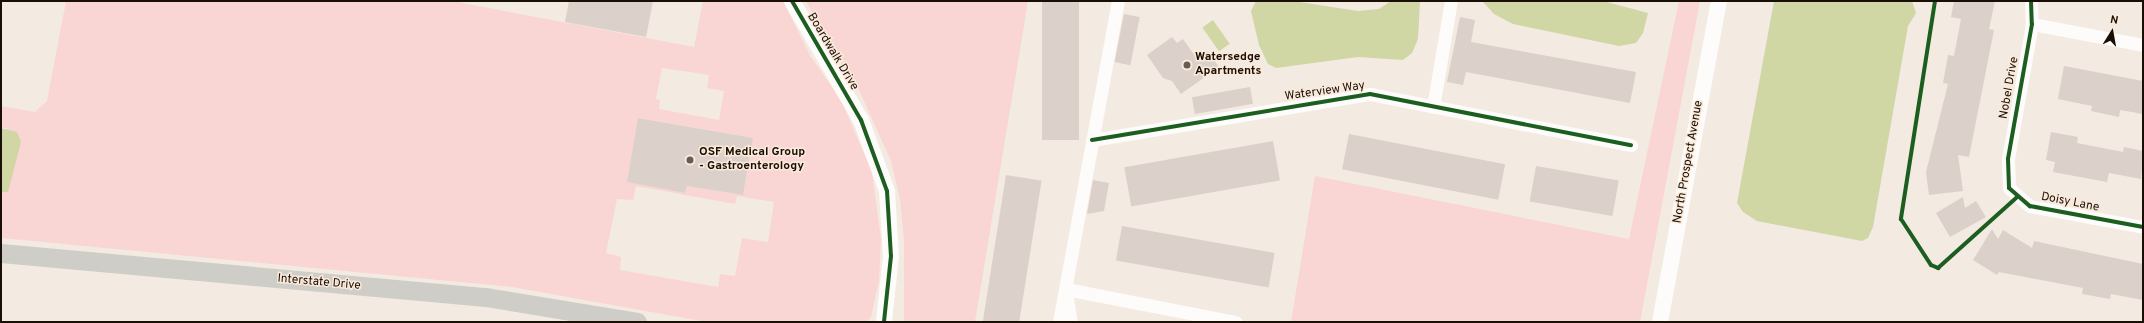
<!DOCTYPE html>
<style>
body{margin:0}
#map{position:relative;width:2144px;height:323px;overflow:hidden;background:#f3eae2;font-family:Overpass,sans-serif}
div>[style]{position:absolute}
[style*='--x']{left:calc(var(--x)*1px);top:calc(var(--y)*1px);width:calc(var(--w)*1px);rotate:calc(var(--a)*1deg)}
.green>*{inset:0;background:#f9d6d3}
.water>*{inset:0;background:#d1d6a5;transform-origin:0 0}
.building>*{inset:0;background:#dbd0ca;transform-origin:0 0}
.minor>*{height:13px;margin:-6.5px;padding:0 6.5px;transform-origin:6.5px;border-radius:6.5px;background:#fdfcfb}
.tertiary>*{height:16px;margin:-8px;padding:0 8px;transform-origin:8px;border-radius:8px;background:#fdfcfb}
.secondary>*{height:19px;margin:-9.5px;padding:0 9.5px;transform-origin:9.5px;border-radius:9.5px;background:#cfcdc8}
.cycleway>*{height:4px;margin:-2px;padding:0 2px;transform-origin:2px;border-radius:2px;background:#1b5e20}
.dots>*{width:11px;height:11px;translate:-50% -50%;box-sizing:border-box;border:2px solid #fbeada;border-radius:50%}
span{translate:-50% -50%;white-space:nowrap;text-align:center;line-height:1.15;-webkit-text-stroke:3px #fbeada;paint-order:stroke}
.street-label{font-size:12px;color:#190f06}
.poi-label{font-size:12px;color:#190f06;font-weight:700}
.left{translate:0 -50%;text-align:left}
.frame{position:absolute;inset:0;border:2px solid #190f06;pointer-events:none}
.north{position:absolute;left:2092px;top:12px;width:40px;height:40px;-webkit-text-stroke:3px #fbeada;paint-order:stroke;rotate:11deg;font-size:11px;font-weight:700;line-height:16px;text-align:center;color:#190f06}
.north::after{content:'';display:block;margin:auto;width:14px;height:18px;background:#190f06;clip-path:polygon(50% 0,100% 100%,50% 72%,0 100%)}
</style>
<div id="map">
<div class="green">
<i style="clip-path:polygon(evenodd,66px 1px,452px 1px,694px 47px,703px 1px,783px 1px,811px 57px,841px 100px,872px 172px,881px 239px,879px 281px,871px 317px,867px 322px,707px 322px,512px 287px,1px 238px,1px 192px,8px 192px,7px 128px,1px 128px,1px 106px,35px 112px,47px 101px,66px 1px,662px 68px,709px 75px,707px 88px,724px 91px,719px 120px,659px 109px,660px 100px,656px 99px,662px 68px,66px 1px,639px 118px,753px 138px,743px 195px,687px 186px,685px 193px,627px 182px,639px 118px,66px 1px,636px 186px,735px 204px,737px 196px,774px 202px,768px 242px,742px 238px,735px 276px,720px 274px,718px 287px,620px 270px,621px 257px,606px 253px,617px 199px,633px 200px,636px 186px)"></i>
<i style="clip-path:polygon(806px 1px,1028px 1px,975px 322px,904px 322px,904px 241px,900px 199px,891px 161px,858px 88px,824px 36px)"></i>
<i style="clip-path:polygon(1679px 1px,1700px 1px,1640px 322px,1291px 322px,1315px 176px,1629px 239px)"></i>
</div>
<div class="water">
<i style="clip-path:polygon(1256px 1px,1293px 1px,1358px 11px,1379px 9px,1391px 1px,1420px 1px,1418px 39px,1412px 53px,1403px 60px,1358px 57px,1276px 68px,1268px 64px,1259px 45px,1251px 11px)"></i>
<i style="clip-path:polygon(1482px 1px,1603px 1px,1648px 13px,1643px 33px,1636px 43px,1619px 46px,1513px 24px,1494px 14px)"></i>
<i style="clip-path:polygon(1774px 1px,1912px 1px,1916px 13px,1908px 26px,1873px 227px,1868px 238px,1862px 241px,1757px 221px,1743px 212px,1737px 203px)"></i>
<i style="left:1213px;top:20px;width:29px;height:13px;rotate:55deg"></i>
<i style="clip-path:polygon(1px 128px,17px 132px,21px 142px,8px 192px,1px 192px)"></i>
</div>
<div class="building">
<i style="clip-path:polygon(569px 1px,653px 1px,646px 37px,565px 22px)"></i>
<i style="left:1042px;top:1px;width:37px;height:139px"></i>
<i style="clip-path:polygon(1954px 1px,1995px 1px,1989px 29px,1994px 30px,1969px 157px,1958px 155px,1963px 191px,1929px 195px,1926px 172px,1948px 84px,1943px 83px,1948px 55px,1954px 56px,1961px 19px,1951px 17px)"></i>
<i style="left:1124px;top:14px;width:16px;height:49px;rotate:11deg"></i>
<i style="clip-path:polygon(1460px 17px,1475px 20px,1471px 42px,1636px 72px,1630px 103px,1466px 72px,1463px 85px,1447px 82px)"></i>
<i style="clip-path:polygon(1172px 37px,1177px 43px,1183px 39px,1197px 59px,1208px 51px,1219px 67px,1181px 94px,1172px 81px,1163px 78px,1147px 55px)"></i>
<i style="clip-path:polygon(2064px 66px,2143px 81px,2143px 114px,2120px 110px,2119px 117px,2091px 111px,2092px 106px,2058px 99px)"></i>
<i style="left:1250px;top:87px;width:17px;height:59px;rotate:80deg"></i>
<i style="clip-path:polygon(638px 118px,753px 138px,743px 195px,687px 186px,685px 193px,627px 182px)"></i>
<i style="clip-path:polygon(2051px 132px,2078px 137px,2077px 143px,2123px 152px,2124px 147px,2143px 151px,2141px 179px,2109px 173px,2107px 182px,2053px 172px,2055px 162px,2046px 160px)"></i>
<i style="left:1349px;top:134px;width:159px;height:36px;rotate:11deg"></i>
<i style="left:1273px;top:141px;width:40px;height:151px;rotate:80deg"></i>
<i style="left:1536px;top:166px;width:84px;height:36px;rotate:10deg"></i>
<i style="left:1006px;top:175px;width:36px;height:149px;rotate:9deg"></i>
<i style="clip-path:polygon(1093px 180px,1109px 183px,1104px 211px,1087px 214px)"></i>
<i style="clip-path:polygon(1963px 197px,1965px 208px,1976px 201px,1986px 217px,1950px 237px,1936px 213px)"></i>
<i style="left:1122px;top:226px;width:155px;height:35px;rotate:10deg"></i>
<i style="clip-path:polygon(1992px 229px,1998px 239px,2003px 230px,2032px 248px,2034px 241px,2143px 264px,2143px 300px,2111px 294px,2110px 299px,2082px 294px,2083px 288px,1999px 272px,1997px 275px,1973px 260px)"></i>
</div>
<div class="minor">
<i style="--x:2031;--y:1;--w:23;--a:88"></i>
<i style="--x:2032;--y:24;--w:137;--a:100.1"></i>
<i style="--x:2008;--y:159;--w:29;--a:88"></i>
<i style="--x:2009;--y:188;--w:28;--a:41"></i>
<i style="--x:2030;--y:206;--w:115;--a:10.5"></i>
<i style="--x:2032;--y:24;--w:113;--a:10.7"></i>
<i style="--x:1433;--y:107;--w:108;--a:-80.4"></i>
<i style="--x:1092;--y:140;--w:282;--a:-9.4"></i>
<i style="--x:1370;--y:94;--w:266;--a:11.1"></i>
<i style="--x:1066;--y:289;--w:173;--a:11"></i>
<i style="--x:1067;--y:298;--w:24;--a:81"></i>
<i style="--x:1059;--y:322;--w:326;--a:-79.6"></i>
</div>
<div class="tertiary">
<i style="--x:792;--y:1;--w:138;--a:59.9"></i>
<i style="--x:861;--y:120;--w:76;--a:69.9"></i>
<i style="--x:887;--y:191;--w:65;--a:86.5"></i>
<i style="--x:891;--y:256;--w:66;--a:96.1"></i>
<i style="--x:1660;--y:322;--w:326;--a:-79.6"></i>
</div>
<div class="secondary">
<i style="--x:1;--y:253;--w:487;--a:5.2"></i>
<i style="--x:486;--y:297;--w:153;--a:9.4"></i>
</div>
<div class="cycleway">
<i style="--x:792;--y:1;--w:138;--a:59.9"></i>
<i style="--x:861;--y:120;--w:76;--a:69.9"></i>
<i style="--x:887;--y:191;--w:65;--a:86.5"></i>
<i style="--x:891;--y:256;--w:66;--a:96.1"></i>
<i style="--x:1935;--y:1;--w:221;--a:98.9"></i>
<i style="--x:1901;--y:219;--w:55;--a:56.9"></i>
<i style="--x:1931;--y:265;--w:8;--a:23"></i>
<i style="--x:1938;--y:268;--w:106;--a:-41.9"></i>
<i style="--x:2031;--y:1;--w:23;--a:88"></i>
<i style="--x:2032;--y:24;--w:137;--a:100.1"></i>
<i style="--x:2008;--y:159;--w:29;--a:88"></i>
<i style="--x:2009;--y:188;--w:28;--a:41"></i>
<i style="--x:2030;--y:206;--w:115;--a:10.5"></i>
<i style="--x:1092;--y:140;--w:282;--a:-9.4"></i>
<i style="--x:1370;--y:94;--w:266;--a:11.1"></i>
</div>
<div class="dots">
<i style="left:1187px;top:65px;background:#655c53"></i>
<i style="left:690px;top:160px;background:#655c53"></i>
</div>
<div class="street-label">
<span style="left:832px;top:52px;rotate:59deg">Boardwalk Drive</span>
<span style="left:2010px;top:88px;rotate:-80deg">Nobel Drive</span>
<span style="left:1325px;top:92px;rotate:-8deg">Waterview Way</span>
<span style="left:1689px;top:162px;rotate:-80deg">North Prospect Avenue</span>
<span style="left:2070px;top:203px;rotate:11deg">Doisy Lane</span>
<span style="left:319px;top:283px;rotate:5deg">Interstate Drive</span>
</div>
<div class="poi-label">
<span class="left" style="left:1195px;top:65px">Watersedge<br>Apartments</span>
<span class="left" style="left:699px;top:160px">OSF Medical Group<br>- Gastroenterology</span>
</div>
<div class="frame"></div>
<div class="north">N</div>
</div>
